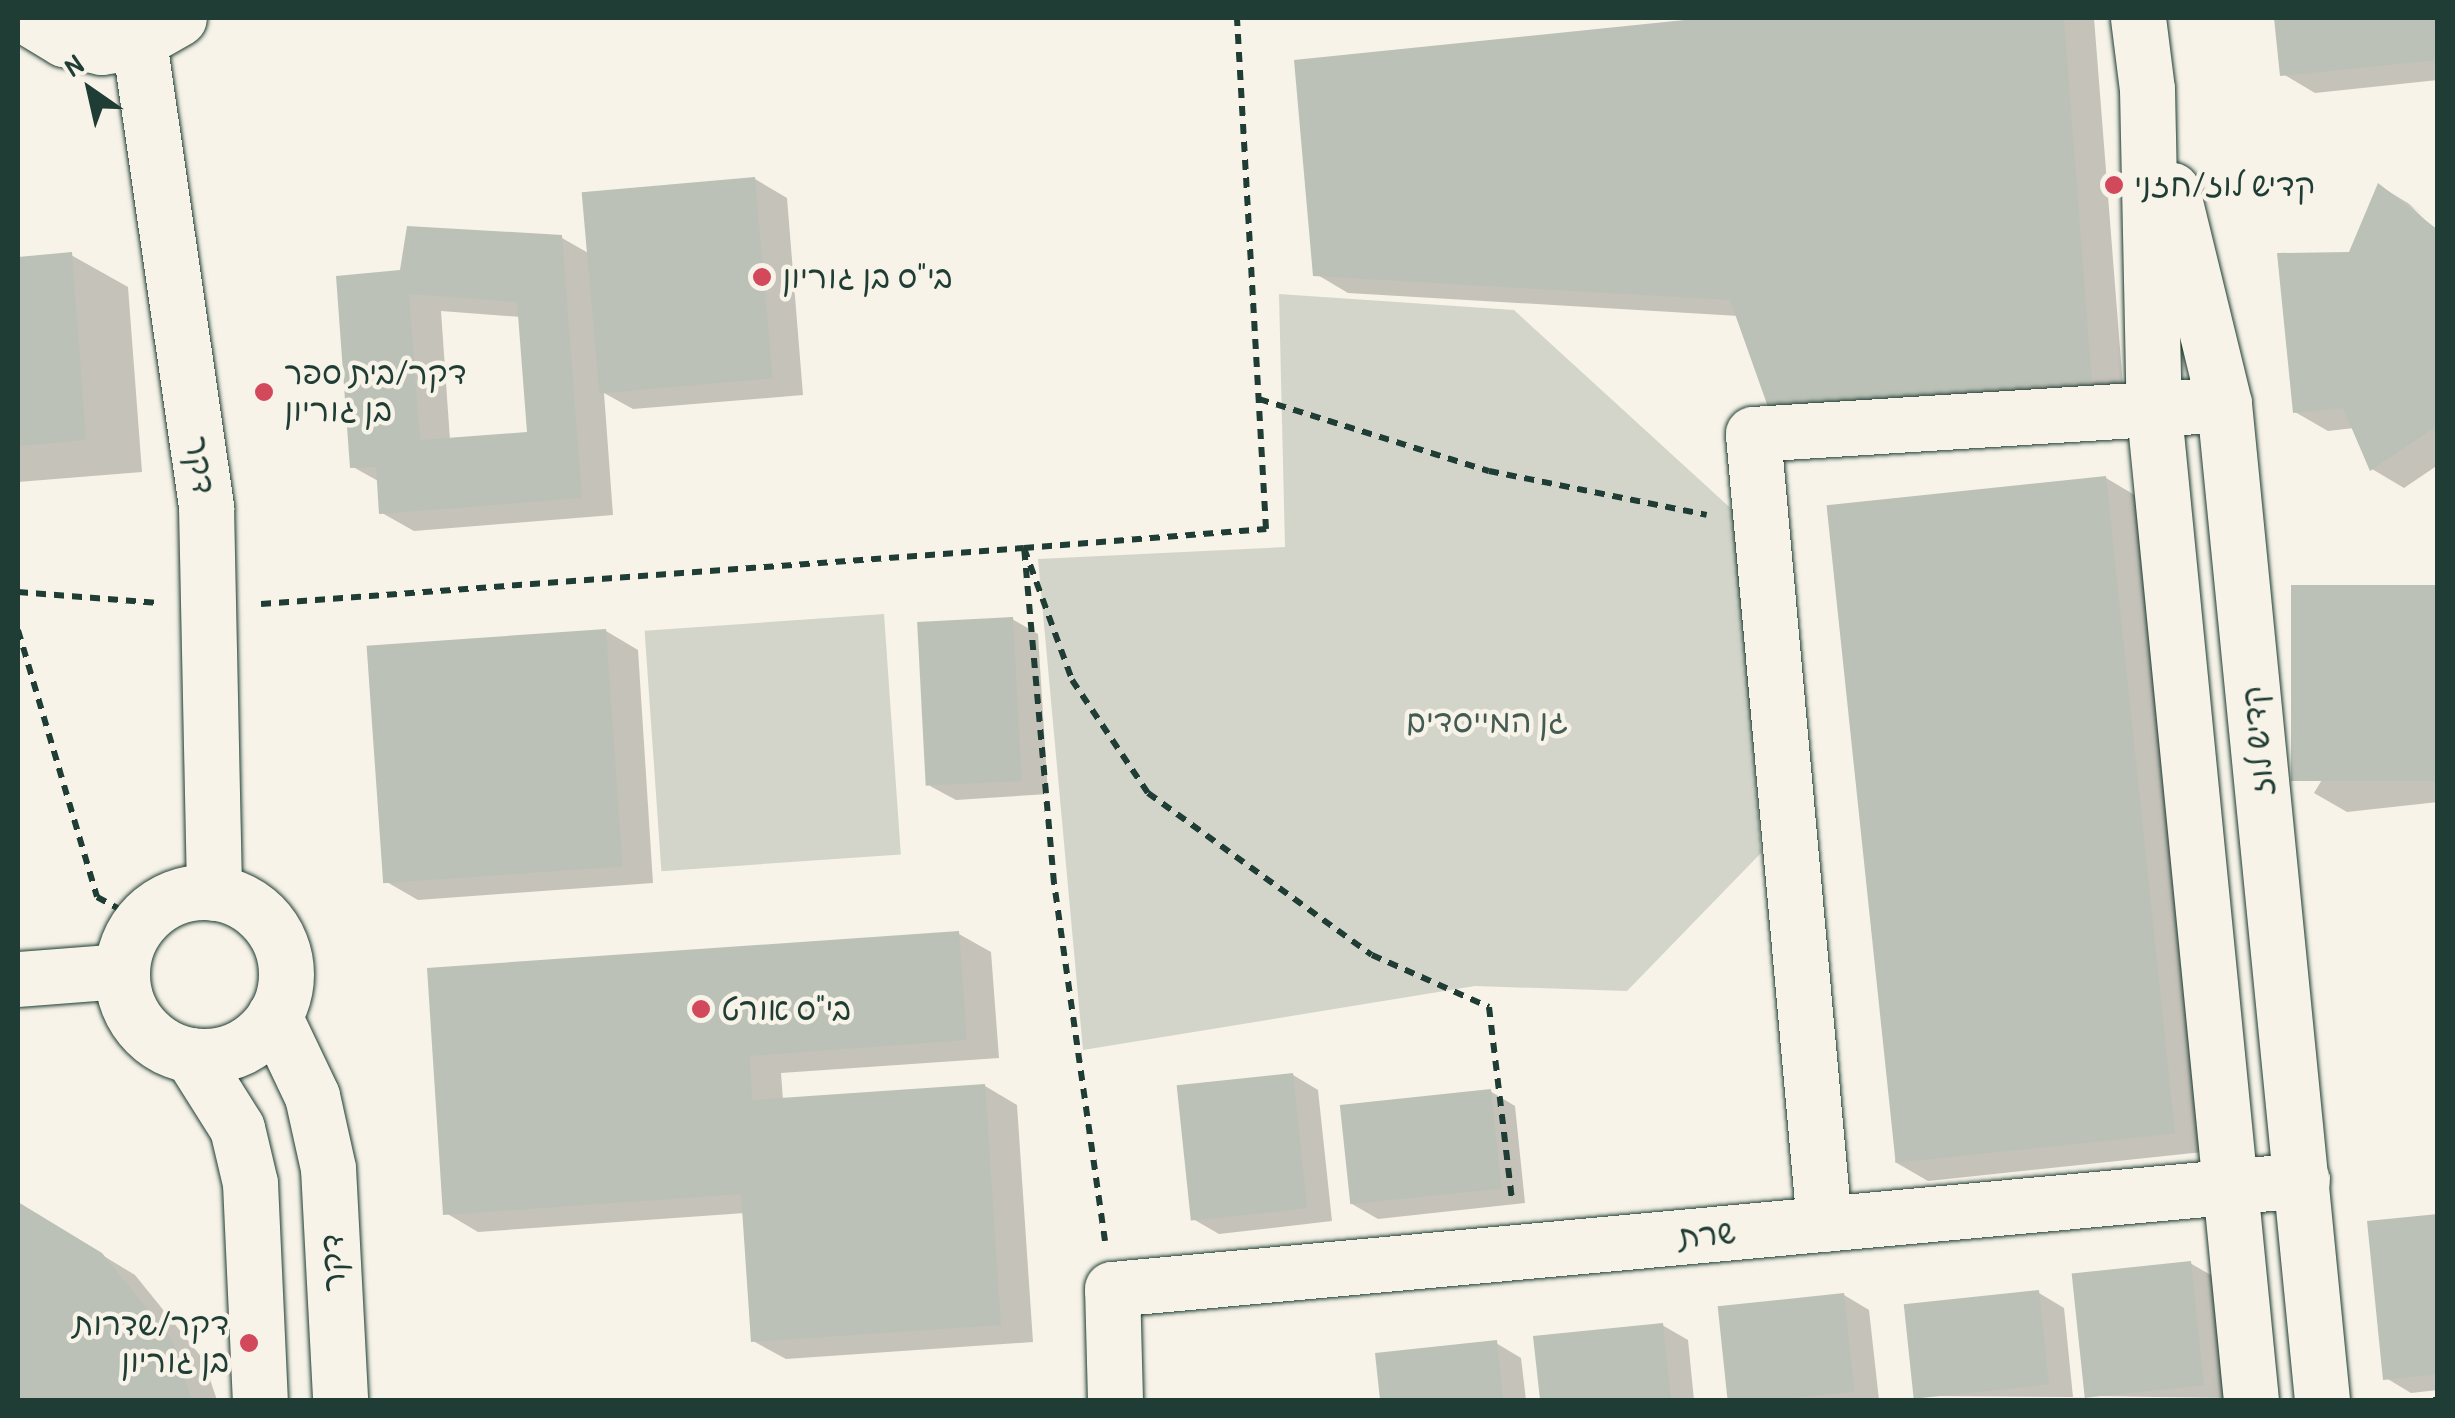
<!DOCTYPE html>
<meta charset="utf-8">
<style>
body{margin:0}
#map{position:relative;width:2455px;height:1418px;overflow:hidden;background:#f7f3e8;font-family:"Patrick Hand","Playpen Sans Hebrew",sans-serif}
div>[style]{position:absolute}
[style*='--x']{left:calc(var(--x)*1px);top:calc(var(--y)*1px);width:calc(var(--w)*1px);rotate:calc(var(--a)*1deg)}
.green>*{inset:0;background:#d3d5ca;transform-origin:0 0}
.shadow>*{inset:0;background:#0003}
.building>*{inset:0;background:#bbc1b6;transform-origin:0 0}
.path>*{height:6px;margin-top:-3px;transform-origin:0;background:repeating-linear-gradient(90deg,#1f3d34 0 10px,transparent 0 18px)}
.roads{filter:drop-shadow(0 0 2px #1f3d34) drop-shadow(0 0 2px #1f3d34)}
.street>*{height:55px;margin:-27.5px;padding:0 27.5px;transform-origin:27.5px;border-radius:27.5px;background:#f7f3e8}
.secondary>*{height:55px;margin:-27.5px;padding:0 27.5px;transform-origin:27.5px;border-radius:27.5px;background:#f7f3e8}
.secondary>.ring{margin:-27.5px;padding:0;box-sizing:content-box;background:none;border:55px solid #f7f3e8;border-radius:50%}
.dots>*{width:28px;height:28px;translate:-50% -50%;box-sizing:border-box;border:5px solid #f7f3e8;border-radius:50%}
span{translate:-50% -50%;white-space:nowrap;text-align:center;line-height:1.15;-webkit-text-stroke:9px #f7f3e8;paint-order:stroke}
.poi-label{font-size:32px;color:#1f3d34}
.left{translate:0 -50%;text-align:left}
.right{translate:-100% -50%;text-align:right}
.street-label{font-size:32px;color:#1f3d34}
.park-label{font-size:32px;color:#435b52}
.frame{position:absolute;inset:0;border:20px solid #1f3d34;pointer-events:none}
.north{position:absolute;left:40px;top:40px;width:100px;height:100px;-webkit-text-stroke:8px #f7f3e8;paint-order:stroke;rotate:326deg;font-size:28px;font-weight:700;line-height:40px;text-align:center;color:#1f3d34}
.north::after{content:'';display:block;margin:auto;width:35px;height:45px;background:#1f3d34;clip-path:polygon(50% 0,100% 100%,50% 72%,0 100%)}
</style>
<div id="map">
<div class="green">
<i style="clip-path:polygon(1279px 294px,1514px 310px,1737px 514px,1761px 853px,1627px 991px,1475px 986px,1083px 1050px,1038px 559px,1285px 547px)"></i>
<i style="left:884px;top:614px;width:241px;height:240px;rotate:86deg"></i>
</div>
<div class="shadow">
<i style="clip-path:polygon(1728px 18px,2094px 18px,2124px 399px,1803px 424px,1739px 316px,1348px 293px,1316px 274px,1296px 63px)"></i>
<i style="clip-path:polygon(2277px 18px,2438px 18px,2438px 80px,2315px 93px,2283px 74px)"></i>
<i style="clip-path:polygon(evenodd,755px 179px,787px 198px,803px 395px,633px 409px,604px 393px,613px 515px,414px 531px,382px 513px,380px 482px,353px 467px,403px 273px,562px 238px,590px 254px,755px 179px,441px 311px,521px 317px,530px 434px,450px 440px,441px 311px)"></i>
<i style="clip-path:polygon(2380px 186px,2411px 205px,2438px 226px,2408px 203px,2438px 233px,2438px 465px,2404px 488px,2372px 469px,2354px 428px,2328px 431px,2295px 412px)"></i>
<i style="clip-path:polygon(71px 255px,128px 287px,142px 472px,18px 482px,18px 259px)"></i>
<i style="clip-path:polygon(2106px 478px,2138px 497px,2203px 1152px,1928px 1181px,1895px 1162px)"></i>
<i style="clip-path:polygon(2438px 587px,2438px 802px,2347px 812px,2314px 793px)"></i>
<i style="clip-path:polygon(1012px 619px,1038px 634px,1048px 794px,956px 800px,930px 786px)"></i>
<i style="clip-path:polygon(606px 631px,638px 650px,653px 883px,418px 900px,385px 881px)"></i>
<i style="clip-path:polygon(959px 934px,991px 952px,999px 1058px,781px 1073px,783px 1100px,985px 1086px,1017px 1105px,1033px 1342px,786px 1359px,753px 1341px,745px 1213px,478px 1232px,446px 1213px)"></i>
<i style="clip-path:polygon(1293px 1075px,1318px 1090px,1332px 1221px,1219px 1234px,1193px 1219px)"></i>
<i style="clip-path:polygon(1490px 1091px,1515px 1106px,1525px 1203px,1378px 1219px,1352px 1204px)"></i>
<i style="clip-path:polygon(18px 1204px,135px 1275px,203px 1359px,217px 1400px,18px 1400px)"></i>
<i style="clip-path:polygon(2438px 1216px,2438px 1390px,2411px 1393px,2386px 1378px)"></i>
<i style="clip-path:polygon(2190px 1263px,2216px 1278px,2227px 1398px,2087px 1396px)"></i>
<i style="clip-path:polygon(2039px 1293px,2064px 1308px,2073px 1397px,1916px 1396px)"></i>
<i style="clip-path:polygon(1844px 1295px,1869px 1310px,1879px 1400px,1731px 1400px,1721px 1308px)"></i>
<i style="clip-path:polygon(1662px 1325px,1688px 1340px,1694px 1400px,1542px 1400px,1536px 1339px)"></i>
<i style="clip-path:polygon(1496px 1343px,1521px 1358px,1526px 1400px,1382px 1400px,1378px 1356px)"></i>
</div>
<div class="building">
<i style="clip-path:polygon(1704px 18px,2064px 18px,2092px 382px,1768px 407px,1730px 300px,1313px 276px,1294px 60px)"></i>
<i style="clip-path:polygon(2274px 18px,2438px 18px,2438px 60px,2280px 76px)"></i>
<i style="left:755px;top:177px;width:202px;height:174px;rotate:85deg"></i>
<i style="clip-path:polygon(2378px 183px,2438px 230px,2438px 425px,2370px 471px,2343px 408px,2293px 413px,2277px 253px,2349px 252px)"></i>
<i style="clip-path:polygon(evenodd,407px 226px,562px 235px,582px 498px,379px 514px,376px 467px,350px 468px,336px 276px,400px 270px,407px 226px,409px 294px,517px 302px,527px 432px,420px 440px,409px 294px)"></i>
<i style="clip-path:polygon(72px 252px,86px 440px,18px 446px,18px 257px)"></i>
<i style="left:2106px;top:476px;width:661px;height:281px;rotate:84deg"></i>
<i style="left:2438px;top:585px;width:196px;height:147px;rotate:90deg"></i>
<i style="left:1013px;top:617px;width:164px;height:96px;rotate:87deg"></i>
<i style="left:606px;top:629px;width:238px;height:240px;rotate:86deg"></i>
<i style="clip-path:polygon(959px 931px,967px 1040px,750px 1056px,752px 1100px,985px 1084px,1001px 1325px,751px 1342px,741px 1194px,443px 1215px,427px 968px)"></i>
<i style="left:1293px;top:1073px;width:136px;height:117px;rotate:84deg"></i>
<i style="left:1491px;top:1089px;width:100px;height:152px;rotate:84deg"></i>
<i style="clip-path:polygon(18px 1202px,102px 1253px,171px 1338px,192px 1400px,18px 1400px)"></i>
<i style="clip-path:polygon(2438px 1214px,2438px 1374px,2383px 1380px,2367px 1221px)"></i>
<i style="left:2191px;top:1261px;width:125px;height:120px;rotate:84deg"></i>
<i style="left:2039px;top:1290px;width:95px;height:136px;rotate:84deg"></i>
<i style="left:1844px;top:1293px;width:99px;height:127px;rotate:84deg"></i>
<i style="clip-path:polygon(1663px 1323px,1671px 1400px,1540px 1400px,1533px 1336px)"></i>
<i style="clip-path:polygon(1497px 1340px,1503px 1400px,1380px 1400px,1375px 1353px)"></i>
</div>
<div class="path">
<i style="--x:1259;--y:399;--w:241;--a:17.4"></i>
<i style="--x:1489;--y:471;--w:222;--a:11.4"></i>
<i style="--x:18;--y:592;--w:141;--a:4.5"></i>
<i style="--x:261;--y:604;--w:765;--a:-4.2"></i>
<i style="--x:1024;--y:548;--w:140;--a:70"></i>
<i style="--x:1072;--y:680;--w:136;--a:56.1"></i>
<i style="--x:1148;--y:793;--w:276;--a:35.9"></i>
<i style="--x:1372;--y:955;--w:128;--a:24"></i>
<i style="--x:1489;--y:1007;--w:195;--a:83.2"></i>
<i style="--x:18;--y:630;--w:278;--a:73.5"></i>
<i style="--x:97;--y:897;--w:44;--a:28.3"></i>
<i style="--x:1105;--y:1241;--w:362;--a:-98.1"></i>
<i style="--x:1054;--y:883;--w:336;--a:-95.1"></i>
<i style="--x:1024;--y:548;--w:243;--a:-4.5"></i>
<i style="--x:1266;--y:529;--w:512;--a:-93.25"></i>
<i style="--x:2433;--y:1400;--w:5;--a:0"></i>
</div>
<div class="roads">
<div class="street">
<i style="--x:18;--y:979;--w:104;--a:-4.4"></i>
<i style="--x:1824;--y:1224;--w:793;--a:-95.14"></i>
<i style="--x:1753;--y:434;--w:472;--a:-3.6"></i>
<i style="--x:1115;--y:1400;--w:111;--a:-91.5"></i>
<i style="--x:1112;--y:1289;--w:1195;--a:-5.23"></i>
</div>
<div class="secondary">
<i style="--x:29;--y:18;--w:41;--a:31"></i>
<i style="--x:64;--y:39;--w:38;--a:12"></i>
<i style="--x:101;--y:47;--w:38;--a:-9"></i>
<i style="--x:139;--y:41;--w:46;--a:-29.9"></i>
<i style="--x:2138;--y:18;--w:72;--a:82.8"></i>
<i style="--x:2147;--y:89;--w:324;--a:88.8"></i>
<i style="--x:2154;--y:413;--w:992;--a:84.39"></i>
<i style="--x:139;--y:41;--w:471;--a:81.8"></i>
<i style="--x:206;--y:507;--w:386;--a:88.8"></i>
<i style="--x:2172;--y:190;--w:220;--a:76.3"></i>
<i style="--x:2224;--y:404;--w:1001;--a:84.38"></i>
<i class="ring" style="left:122px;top:892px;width:109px;height:109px"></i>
<i style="--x:274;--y:1016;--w:89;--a:64.6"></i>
<i style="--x:312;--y:1096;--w:74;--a:77.5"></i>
<i style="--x:328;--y:1168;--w:232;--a:87"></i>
<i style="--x:191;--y:1055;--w:86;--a:57.8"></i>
<i style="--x:237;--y:1128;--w:57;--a:76.7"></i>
<i style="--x:250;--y:1183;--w:217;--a:87.4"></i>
</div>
</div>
<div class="dots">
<i style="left:2114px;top:185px;background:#d1495b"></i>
<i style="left:762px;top:277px;background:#d1495b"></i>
<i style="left:264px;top:392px;background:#d1495b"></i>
<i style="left:701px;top:1009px;background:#d1495b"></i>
<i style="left:249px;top:1343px;background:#d1495b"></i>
</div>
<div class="poi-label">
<span class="left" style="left:2134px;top:185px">קדיש לוז/חזני</span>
<span class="left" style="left:782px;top:277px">בי"ס בן גוריון</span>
<span class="left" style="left:284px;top:392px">דקר/בית ספר<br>בן גוריון</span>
<span class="left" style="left:721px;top:1009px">בי"ס אורט</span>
<span class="right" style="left:229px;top:1343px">דקר/שדרות<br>בן גוריון</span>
</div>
<div class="street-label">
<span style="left:200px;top:465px;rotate:82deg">דקר</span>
<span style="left:2258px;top:741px;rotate:-96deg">קדיש לוז</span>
<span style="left:1707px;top:1235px;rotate:-5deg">שרת</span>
<span style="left:333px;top:1263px;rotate:-93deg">דקר</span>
</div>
<div class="park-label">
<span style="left:1487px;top:721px">גן המייסדים</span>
</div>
<div class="frame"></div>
<div class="north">N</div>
</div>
